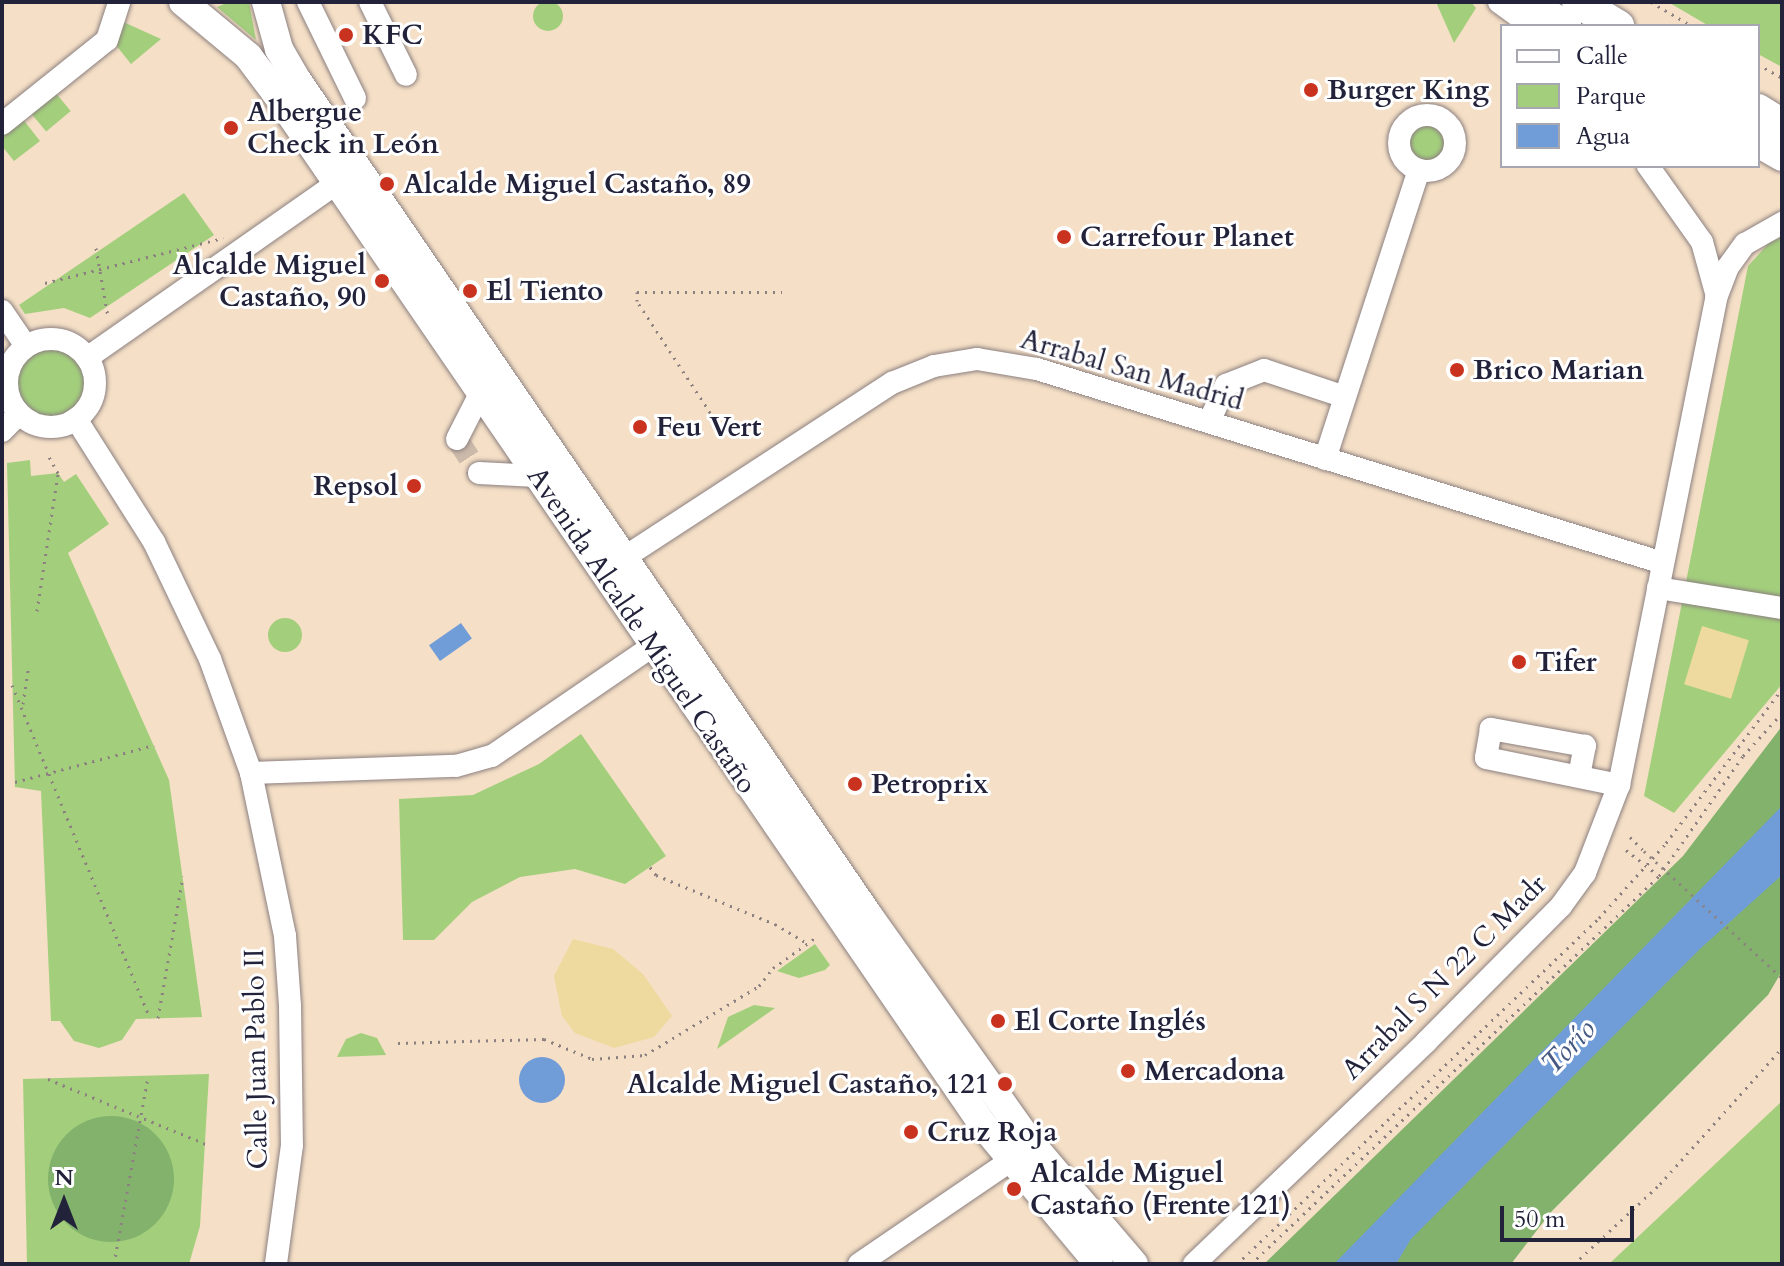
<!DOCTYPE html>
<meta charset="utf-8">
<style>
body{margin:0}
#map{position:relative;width:1784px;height:1266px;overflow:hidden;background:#f5dfc6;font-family:Cardo,serif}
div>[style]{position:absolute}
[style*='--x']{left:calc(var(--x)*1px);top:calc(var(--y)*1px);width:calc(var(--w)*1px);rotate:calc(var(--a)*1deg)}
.green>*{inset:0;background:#a3cf7c;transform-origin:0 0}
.round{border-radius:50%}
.forest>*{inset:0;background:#82b26c}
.sand>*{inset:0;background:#eeda9e;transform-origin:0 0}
.water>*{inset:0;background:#709dd8;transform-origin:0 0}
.minor-tunnel>*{height:22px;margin-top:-11px;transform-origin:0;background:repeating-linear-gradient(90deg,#cbb9aa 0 22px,transparent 0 33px)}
.path>*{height:3px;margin-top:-1.5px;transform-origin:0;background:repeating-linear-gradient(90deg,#8c8080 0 2px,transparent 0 8px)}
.roads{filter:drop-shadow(0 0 2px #8c8080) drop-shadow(0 0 2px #8c8080)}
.minor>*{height:22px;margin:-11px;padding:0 11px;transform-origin:11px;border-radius:11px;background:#fff}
.minor>.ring{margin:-11px;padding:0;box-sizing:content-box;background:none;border:22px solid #fff;border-radius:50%}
.major>*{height:28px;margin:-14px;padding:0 14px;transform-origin:14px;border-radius:14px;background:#fff}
.highway>*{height:32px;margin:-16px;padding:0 16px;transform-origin:16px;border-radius:16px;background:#fff}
.path-bridge>*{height:3px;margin-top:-1.5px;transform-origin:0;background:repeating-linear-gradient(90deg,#8c8080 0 2px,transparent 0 8px)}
.dots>*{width:22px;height:22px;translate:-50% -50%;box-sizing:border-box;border:4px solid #fff;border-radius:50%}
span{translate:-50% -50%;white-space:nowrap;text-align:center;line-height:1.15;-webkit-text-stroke:6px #fff;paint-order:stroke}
.poi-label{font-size:28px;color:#22223b;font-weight:700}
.left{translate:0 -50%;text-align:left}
.right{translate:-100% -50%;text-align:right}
.street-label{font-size:28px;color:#22223b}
.water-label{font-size:30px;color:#455982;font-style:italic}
.frame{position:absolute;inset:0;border:4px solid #22223b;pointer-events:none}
.legend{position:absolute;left:1500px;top:24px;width:260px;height:144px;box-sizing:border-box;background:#fff;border:2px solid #a7a7b1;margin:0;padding:10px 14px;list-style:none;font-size:24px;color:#22223b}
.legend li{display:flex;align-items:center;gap:16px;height:40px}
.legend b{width:40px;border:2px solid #a7a7b1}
.north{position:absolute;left:24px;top:1162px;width:80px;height:80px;-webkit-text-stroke:6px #fff;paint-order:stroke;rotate:0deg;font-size:22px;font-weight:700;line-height:32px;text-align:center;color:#22223b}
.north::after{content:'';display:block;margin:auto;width:28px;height:36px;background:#22223b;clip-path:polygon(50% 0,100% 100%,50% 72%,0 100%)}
.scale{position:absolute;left:1500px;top:1206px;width:134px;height:36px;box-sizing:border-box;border:4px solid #22223b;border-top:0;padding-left:10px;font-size:24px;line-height:28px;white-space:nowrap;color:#22223b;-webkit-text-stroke:6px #fff;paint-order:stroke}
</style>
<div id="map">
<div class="green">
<i class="round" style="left:533px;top:1px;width:30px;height:30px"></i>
<i style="clip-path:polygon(229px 2px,249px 2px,256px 40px,217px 7px)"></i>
<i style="clip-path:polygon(1436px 2px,1471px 2px,1476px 8px,1454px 43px)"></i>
<i style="clip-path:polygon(1668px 2px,1782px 2px,1782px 67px,1758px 54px,1758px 26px,1709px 26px)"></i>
<i style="clip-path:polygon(119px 20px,161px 39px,131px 64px,115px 44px)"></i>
<i style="left:54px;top:91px;width:26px;height:32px;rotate:50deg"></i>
<i style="clip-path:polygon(22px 118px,40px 141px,14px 161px,2px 146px,2px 134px)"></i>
<i class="round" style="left:1410px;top:126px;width:34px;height:34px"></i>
<i style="clip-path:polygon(184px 193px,214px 235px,90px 318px,64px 308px,25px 314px,19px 305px)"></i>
<i style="clip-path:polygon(1782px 237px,1782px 684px,1674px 813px,1644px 796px,1748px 266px,1769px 243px)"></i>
<i class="round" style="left:15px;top:347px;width:72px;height:72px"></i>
<i style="clip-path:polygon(30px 460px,31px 476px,58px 473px,64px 482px,76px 474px,109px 524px,68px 553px,169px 780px,202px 1017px,136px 1019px,122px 1040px,99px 1048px,74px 1041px,60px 1021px,51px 1021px,41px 791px,15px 787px,7px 463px)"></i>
<i class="round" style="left:268px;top:618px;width:34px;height:34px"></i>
<i style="clip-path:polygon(581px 734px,666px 856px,625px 884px,575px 869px,520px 877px,472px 902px,434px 940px,403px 940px,399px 799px,473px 795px,539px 764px)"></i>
<i style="clip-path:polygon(815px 944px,830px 965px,825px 970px,799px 978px,777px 971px)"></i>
<i style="clip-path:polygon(754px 1005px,775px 1008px,717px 1049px,728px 1017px)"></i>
<i style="clip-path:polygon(361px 1033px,377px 1038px,386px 1055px,337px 1057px,346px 1039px)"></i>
<i style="clip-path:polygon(209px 1074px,200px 1226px,189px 1264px,27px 1264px,23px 1079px)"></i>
<i style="clip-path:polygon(1782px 1101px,1782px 1264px,1609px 1264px)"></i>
</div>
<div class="forest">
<i style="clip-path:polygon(1782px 726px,1782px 971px,1768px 995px,1551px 1212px,1511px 1264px,1264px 1264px,1683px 856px)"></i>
<i class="round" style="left:48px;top:1116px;width:126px;height:126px"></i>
</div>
<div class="sand">
<i style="left:1702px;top:626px;width:49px;height:61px;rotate:17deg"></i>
<i style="clip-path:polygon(573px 939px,613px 949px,643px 974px,672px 1016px,654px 1037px,614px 1048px,575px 1033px,562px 1016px,554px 976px)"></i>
</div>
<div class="water">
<i style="left:461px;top:623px;width:19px;height:39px;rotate:55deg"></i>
<i style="clip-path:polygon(1782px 806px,1782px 875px,1701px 948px,1411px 1239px,1396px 1264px,1334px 1264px)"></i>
<i class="round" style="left:519px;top:1057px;width:46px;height:46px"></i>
</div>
<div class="minor-tunnel">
<i style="--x:457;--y:439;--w:40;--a:57.1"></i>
</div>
<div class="path">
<i style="--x:1651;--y:2;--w:48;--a:30.3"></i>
<i style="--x:1758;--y:64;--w:28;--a:30"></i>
<i style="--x:96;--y:248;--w:70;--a:80.1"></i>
<i style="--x:45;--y:283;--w:184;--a:-14.2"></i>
<i style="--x:719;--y:426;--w:149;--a:-123.3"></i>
<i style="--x:637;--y:301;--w:9;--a:-90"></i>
<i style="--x:637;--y:292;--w:145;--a:0"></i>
<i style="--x:37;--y:611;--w:140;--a:-81.3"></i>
<i style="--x:58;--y:473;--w:23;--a:-119"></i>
<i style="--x:12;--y:685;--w:360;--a:67.5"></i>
<i style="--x:23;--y:704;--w:40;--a:-81.5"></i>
<i style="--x:15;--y:782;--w:144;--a:-14.9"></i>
<i style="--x:1630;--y:837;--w:20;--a:45"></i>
<i style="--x:1626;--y:850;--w:39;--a:38"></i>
<i style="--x:650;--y:867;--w:10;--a:53"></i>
<i style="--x:656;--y:875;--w:129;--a:22.4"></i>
<i style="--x:775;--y:924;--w:37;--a:31"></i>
<i style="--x:158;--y:1018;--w:144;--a:-80"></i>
<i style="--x:398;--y:1043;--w:146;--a:-1.6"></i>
<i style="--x:544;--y:1039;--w:52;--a:22.6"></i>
<i style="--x:592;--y:1059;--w:53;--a:-4.3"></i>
<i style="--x:645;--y:1055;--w:133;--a:-31.2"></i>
<i style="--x:759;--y:986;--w:23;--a:-52"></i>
<i style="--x:773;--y:968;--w:55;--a:-35.4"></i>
<i style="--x:48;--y:1079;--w:171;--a:22.4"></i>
<i style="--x:114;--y:1264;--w:191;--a:-79.7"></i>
<i style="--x:1237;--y:1264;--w:501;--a:-43.71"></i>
<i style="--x:1599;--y:918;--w:101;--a:-48.2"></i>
<i style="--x:1666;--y:843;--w:193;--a:-53"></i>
<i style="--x:1251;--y:1264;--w:563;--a:-43.56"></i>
<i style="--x:1659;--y:876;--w:146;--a:-55"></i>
<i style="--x:1743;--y:756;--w:58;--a:-47.8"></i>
<i style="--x:1574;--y:1264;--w:117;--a:-42.9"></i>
<i style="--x:1660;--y:1184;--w:183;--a:-48.1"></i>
</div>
<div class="roads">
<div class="minor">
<i style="--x:308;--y:2;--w:107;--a:63.9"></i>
<i style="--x:370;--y:2;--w:81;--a:63.7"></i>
<i style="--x:1499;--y:2;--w:41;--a:36"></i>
<i class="ring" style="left:1399px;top:115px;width:34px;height:34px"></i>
<i style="--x:2;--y:124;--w:134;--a:-38.7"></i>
<i style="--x:107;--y:40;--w:40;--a:-72"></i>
<i style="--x:1648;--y:166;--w:93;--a:54.6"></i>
<i style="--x:1702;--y:242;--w:53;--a:74.6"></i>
<i style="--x:2;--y:311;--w:42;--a:55.6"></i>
<i class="ring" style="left:7px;top:339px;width:66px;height:66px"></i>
<i style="--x:87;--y:358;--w:305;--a:-35"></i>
<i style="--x:76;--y:419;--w:146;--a:57.6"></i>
<i style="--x:154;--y:542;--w:130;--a:64.4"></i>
<i style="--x:210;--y:659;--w:121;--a:70.2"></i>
<i style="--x:251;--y:773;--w:167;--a:78.2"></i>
<i style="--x:285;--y:936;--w:70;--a:85.9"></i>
<i style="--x:290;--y:1006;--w:139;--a:89.2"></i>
<i style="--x:292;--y:1145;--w:120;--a:97.7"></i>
<i style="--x:1209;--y:422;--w:41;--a:-65.3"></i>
<i style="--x:1226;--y:385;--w:41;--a:-21.5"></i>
<i style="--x:1264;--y:370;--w:85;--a:18.4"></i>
<i style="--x:2;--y:431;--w:24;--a:-45"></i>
<i style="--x:457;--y:439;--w:51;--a:-62.9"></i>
<i style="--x:1325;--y:459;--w:304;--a:-72"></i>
<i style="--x:479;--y:473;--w:58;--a:3"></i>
<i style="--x:625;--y:557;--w:319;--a:-33.1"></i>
<i style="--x:892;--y:383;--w:45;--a:-22"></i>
<i style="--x:934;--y:366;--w:44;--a:-9.2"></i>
<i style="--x:977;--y:359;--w:61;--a:9.5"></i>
<i style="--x:1037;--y:369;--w:655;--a:17.22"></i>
<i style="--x:1658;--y:588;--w:126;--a:9.2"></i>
<i style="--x:251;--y:773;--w:205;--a:-2"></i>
<i style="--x:456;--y:766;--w:37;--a:-16"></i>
<i style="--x:492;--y:756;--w:196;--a:-34.4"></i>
<i style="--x:654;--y:645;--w:17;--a:10"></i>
<i style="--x:1579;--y:776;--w:31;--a:-79"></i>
<i style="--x:1585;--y:746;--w:96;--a:-169.7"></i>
<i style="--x:1491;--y:729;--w:29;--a:100"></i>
<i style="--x:1486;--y:758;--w:136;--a:11.5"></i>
<i style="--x:859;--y:1264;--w:183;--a:-34.3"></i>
<i style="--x:1194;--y:1264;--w:321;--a:-43.7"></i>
<i style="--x:1426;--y:1042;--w:192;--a:-45.2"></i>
<i style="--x:1561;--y:906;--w:41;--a:-54"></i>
<i style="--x:1585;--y:873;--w:94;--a:-68.9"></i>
<i style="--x:1619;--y:785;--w:497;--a:-78.7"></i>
<i style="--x:1716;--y:298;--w:33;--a:-69"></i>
<i style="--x:1728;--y:267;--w:29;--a:-54"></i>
<i style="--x:1745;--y:244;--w:43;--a:-29.6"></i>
</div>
<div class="major">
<i style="--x:183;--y:2;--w:85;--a:39.7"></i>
<i style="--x:248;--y:56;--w:45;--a:53.1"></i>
<i style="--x:275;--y:92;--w:1252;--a:55.57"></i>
<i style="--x:983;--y:1125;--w:181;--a:50.2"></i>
<i style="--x:266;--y:2;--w:49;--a:74.5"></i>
<i style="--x:279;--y:49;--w:36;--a:60"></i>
<i style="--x:297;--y:80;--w:1013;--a:55.62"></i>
<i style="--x:869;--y:916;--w:275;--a:54.6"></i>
<i style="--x:1028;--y:1140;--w:163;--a:49.5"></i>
</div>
<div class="highway">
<i style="--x:1525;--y:2;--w:47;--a:31"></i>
<i style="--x:1578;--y:2;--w:47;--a:31"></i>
<i style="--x:1758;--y:110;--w:28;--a:32"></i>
<i style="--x:1758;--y:141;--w:28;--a:30"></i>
</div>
</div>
<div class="path-bridge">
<i style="--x:1644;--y:851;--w:188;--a:42.6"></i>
</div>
<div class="dots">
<i style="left:346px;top:35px;background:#c8321e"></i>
<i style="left:1311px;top:90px;background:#c8321e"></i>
<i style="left:231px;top:128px;background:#c8321e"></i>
<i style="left:387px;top:184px;background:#c8321e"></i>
<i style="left:1064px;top:237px;background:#c8321e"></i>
<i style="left:382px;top:281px;background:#c8321e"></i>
<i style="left:470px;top:291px;background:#c8321e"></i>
<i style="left:1457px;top:370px;background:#c8321e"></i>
<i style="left:640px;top:427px;background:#c8321e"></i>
<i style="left:414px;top:486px;background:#c8321e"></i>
<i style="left:1519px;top:662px;background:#c8321e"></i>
<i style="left:855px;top:784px;background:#c8321e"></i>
<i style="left:998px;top:1021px;background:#c8321e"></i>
<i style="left:1128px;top:1071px;background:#c8321e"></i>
<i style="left:1005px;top:1084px;background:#c8321e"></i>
<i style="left:911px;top:1132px;background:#c8321e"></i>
<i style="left:1014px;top:1189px;background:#c8321e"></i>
</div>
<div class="poi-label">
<span class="left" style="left:362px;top:35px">KFC</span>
<span class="left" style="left:1327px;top:90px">Burger King</span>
<span class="left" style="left:247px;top:128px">Albergue<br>Check in León</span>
<span class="left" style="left:403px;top:184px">Alcalde Miguel Castaño, 89</span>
<span class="left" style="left:1080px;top:237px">Carrefour Planet</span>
<span class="right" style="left:366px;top:281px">Alcalde Miguel<br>Castaño, 90</span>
<span class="left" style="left:486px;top:291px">El Tiento</span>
<span class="left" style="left:1473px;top:370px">Brico Marian</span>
<span class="left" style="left:656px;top:427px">Feu Vert</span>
<span class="right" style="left:398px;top:486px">Repsol</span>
<span class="left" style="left:1535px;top:662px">Tifer</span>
<span class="left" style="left:871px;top:784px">Petroprix</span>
<span class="left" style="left:1014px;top:1021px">El Corte Inglés</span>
<span class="left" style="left:1144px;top:1071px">Mercadona</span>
<span class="right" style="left:989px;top:1084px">Alcalde Miguel Castaño, 121</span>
<span class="left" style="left:927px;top:1132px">Cruz Roja</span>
<span class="left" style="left:1030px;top:1189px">Alcalde Miguel<br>Castaño (Frente 121)</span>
</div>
<div class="street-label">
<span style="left:1132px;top:370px;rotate:16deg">Arrabal San Madrid</span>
<span style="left:642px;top:630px;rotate:56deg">Avenida Alcalde Miguel Castaño</span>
<span style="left:1444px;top:977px;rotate:-45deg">Arrabal S N 22 C Madr</span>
<span style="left:256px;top:1059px;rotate:-91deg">Calle Juan Pablo II</span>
</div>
<div class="water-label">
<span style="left:1569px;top:1047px;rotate:-46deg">Torío</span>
</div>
<div class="frame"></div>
<ul class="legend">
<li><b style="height:10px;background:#fff"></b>Calle</li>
<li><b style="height:22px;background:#a3cf7c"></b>Parque</li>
<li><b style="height:22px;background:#709dd8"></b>Agua</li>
</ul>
<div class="north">N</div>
<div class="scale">50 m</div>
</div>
